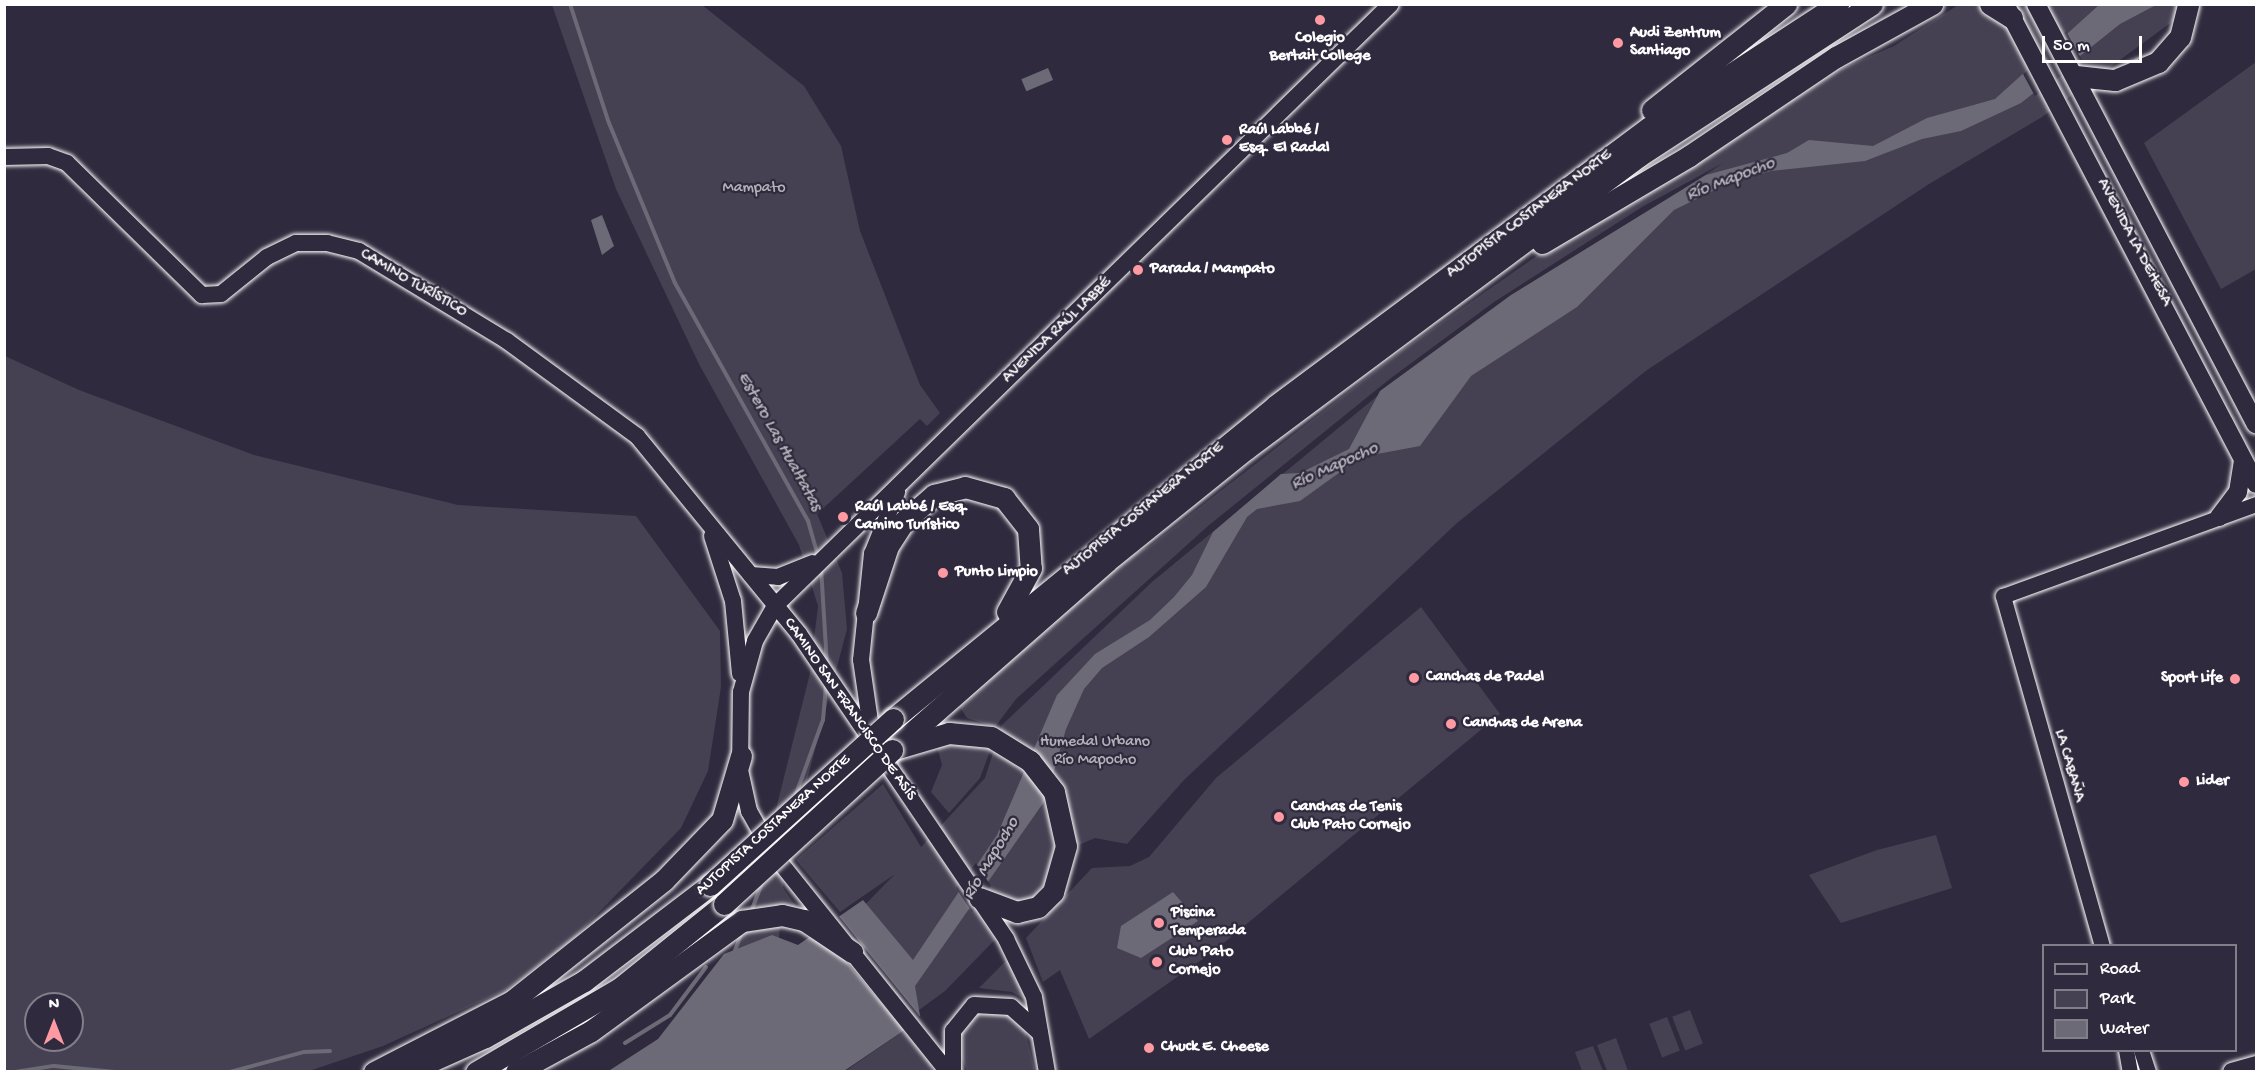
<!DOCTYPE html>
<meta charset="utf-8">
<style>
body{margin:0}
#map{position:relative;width:2261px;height:1076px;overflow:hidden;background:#2f2a3d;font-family:"Gochi Hand",sans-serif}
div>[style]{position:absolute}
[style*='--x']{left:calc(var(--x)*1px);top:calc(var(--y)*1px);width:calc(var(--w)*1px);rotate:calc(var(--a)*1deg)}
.green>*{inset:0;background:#464152;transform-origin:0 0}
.water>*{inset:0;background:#6d6a77;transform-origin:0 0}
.pier>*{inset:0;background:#2f2a3d}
.stream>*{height:4px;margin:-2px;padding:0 2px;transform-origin:2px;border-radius:2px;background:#6d6a77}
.roads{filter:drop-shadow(0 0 2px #fff) drop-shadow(0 0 2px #fff)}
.tertiary>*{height:15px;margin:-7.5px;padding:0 7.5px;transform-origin:7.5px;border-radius:7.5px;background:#2f2a3d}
.secondary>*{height:16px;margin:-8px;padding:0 8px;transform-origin:8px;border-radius:8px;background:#2f2a3d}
.primary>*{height:18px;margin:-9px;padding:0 9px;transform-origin:9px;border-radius:9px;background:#2f2a3d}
.motorway>*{height:21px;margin:-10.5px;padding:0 10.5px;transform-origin:10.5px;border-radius:10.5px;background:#2f2a3d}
.bridges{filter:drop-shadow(0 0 2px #fff) drop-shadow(0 0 2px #fff)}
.motorway-bridge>*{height:21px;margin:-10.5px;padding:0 10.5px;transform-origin:10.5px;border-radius:10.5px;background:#2f2a3d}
.dots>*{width:16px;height:16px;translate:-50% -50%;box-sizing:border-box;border:3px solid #2f2a3d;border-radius:50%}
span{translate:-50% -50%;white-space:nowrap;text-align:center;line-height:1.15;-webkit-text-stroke:4.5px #2f2a3d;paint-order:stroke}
.poi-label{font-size:16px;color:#fff;font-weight:700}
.left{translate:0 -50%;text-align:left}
.right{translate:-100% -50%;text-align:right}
.park-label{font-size:16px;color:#b5b3ba}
.street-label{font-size:16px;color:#fff}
.water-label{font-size:18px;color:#b6b4bb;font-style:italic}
.frame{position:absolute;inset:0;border:6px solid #fff;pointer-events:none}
.legend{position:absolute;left:2042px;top:944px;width:195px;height:108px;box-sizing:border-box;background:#2f2a3d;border:2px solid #827f8b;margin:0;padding:8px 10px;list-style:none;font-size:18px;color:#fff}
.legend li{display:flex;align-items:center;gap:12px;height:30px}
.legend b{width:30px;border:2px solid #827f8b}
.north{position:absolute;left:24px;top:992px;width:60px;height:60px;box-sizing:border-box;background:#2f2a3d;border:2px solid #827f8b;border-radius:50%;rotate:0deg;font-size:16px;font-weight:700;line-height:24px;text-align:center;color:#fff}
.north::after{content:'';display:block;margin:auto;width:21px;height:27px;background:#ff9aa2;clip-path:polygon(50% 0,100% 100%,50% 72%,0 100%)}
.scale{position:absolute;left:2042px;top:36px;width:100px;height:27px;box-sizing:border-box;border:3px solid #fff;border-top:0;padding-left:8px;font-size:18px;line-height:21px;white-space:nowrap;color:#fff;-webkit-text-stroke:4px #2f2a3d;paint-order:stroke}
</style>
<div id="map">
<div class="green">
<i style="clip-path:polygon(552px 5px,702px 5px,804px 86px,841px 146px,860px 231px,920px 385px,940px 413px,927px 426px,920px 419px,817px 514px,842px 573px,847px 629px,784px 867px,783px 888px,798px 909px,781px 908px,779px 939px,794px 952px,855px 915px,895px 874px,840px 912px,796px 860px,883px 784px,921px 847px,985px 778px,1002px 725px,1152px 582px,1399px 378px,1723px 163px,1642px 207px,1494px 302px,1391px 378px,1208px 526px,1016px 699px,995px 727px,967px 718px,960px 707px,1000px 664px,1112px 566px,1150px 546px,1401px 351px,1558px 241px,1821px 78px,1894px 46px,1958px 5px,2195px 5px,2042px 117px,1929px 184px,1647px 370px,1457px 523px,1184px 780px,1127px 844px,1095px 838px,1074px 847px,1016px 918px,945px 991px,834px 1072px,673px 1034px,732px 961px,749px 915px,737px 917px,752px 905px,810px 673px,818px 606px,799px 545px,699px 364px,616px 189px)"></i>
<i style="clip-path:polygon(2256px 62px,2256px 269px,2221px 289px,2144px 143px)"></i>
<i style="clip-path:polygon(evenodd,5px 356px,79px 390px,254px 455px,458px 505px,636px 516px,720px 631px,721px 687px,708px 771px,681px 828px,575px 937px,506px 990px,383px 1046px,309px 1071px,5px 1071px,5px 356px,36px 1004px,72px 1004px,72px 1040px,36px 1040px,36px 1004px)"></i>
<i style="clip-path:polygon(1421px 607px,1500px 714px,1214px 951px,1089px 1039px,1060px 970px,1043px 982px,1026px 938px,1092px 868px,1130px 866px,1149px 857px,1216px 778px)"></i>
<i style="clip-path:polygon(953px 744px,991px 748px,980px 778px,949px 813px,931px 792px,942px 765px,937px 746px)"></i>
<i style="clip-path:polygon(1936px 835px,1952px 888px,1841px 923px,1809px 875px,1877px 850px)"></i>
<i style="clip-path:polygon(1009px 958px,1028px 1001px,1012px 992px,979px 988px)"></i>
<i style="clip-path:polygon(986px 1010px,1012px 1015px,1024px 1026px,1035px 1071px,967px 1071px,960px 1053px,962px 1035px,969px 1020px)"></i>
<i style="left:1690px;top:1010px;width:36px;height:19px;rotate:69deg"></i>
<i style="left:1667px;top:1017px;width:36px;height:19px;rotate:69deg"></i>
<i style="clip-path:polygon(903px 1031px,930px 1061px,933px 1072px,844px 1072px)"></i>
<i style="clip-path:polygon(1616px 1038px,1628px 1071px,1607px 1071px,1597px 1045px)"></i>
<i style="clip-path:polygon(1593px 1046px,1603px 1071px,1582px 1071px,1575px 1052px)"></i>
</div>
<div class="water">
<i style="clip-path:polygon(2099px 5px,2156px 5px,2120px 24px,2021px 103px,1961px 131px,1922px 139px,1865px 161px,1771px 171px,1729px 183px,1674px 210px,1577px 307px,1471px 376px,1420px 446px,1361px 457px,1300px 501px,1257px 509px,1247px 517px,1206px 587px,1149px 637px,1102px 668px,1084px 689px,1066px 729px,1046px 799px,915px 986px,920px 1016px,903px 1031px,844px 1071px,607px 1072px,658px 1039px,724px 954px,772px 935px,798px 945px,863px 900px,913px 960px,997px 835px,1057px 695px,1095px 654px,1150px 620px,1174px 597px,1192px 575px,1213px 532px,1281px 474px,1300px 473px,1349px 449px,1380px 391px,1511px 295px,1706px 175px,1787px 153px,1809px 140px,1873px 146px,1927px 118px,1995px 99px)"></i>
<i style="left:1048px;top:68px;width:13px;height:29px;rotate:67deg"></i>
<i style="clip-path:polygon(602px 215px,614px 246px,602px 255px,591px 220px)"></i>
<i style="clip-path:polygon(1173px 892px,1198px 921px,1141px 958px,1117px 948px,1121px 926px)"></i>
</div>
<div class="pier">
<i style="clip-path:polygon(2066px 31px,2082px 60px,2035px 96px,2023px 74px)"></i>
<i style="clip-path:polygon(976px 863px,991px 886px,972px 912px,956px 888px)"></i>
<i style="clip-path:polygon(838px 915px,922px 1019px,906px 1032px,837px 951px,810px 934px)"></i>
</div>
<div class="stream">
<i style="--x:570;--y:4;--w:125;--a:71.9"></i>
<i style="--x:609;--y:123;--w:173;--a:67.6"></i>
<i style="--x:675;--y:283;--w:273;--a:60.8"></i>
<i style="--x:808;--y:521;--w:37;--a:74"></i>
<i style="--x:821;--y:567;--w:97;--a:86.5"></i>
<i style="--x:796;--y:794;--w:79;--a:-70"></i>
<i style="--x:823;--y:720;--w:36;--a:-85"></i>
<i style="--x:751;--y:912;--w:34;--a:-69"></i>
<i style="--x:734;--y:953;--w:25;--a:-69"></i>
<i style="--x:625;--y:1043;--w:53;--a:-31.9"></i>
<i style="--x:670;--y:1015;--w:60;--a:-53.1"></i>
<i style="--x:15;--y:1072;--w:39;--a:-9"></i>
<i style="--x:54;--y:1066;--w:61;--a:5.6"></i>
<i style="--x:230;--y:1072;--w:77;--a:-15.1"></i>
<i style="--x:304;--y:1052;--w:26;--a:-2"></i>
</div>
<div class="roads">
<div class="tertiary">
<i style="--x:2102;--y:946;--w:364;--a:-105.8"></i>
<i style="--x:2003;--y:596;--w:269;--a:-20"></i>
<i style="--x:2126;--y:1050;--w:22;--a:80"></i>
<i style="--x:2141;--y:1050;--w:23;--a:72"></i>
</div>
<div class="secondary">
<i style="--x:4;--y:157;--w:44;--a:-1.3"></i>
<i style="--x:48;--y:156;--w:20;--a:20"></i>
<i style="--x:67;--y:163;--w:189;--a:44.4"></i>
<i style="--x:202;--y:295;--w:19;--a:-3"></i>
<i style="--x:221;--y:294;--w:59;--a:-38.8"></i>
<i style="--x:267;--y:257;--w:32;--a:-26"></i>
<i style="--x:296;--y:243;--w:31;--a:0"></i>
<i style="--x:327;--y:243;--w:33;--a:14"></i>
<i style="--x:359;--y:251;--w:173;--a:31.3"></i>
<i style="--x:507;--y:341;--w:161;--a:36.2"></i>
<i style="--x:637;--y:436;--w:256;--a:50.7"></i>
<i style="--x:799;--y:634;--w:369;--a:55.8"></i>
<i style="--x:1006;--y:939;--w:64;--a:64.2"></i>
<i style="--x:1034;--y:997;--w:76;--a:80.2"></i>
<i style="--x:712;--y:536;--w:68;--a:72.1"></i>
<i style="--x:733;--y:601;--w:73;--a:84.5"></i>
<i style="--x:751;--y:575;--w:27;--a:4"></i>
<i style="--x:778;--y:577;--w:37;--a:-22"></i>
<i style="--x:872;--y:735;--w:76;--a:-98.3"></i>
<i style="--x:861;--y:660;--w:107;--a:-84.1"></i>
<i style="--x:872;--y:554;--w:67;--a:-68"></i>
<i style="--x:948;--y:1072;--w:282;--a:-128.7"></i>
<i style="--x:772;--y:852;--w:47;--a:-119.3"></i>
<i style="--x:749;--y:811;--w:42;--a:-102.4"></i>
<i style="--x:740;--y:770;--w:78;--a:-89.3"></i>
<i style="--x:741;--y:692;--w:53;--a:-74.6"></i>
<i style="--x:755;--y:641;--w:40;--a:-60.3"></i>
<i style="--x:775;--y:606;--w:861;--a:-44.34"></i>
<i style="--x:953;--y:1072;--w:41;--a:-90"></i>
<i style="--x:953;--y:1031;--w:33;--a:-51"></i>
<i style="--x:974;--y:1005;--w:37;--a:3"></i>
<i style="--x:1011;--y:1007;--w:39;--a:42"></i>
</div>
<div class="primary">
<i style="--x:2036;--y:4;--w:474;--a:62.4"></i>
<i style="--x:2006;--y:6;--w:539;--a:62.39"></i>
<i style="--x:2219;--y:517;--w:31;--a:-53"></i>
<i style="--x:2238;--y:492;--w:32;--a:-81"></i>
<i style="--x:2232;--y:1072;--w:25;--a:-16"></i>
</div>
<div class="motorway">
<i style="--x:1990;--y:4;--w:26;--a:32"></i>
<i style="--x:2076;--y:76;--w:39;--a:6"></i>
<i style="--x:2115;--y:80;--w:47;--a:-22.7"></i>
<i style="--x:2158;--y:62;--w:33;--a:-49"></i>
<i style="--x:2180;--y:37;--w:34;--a:-76"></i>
<i style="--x:1652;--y:110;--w:171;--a:-38.3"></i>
<i style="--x:1542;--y:243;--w:171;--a:-30.6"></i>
<i style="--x:1689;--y:156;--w:177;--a:-34"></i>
<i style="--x:1836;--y:57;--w:110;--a:-28.9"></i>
<i style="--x:866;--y:613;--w:71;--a:-71.8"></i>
<i style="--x:888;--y:546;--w:30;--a:-57"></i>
<i style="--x:904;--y:521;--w:40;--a:-41"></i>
<i style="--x:934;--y:495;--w:32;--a:-14"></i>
<i style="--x:965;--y:487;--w:41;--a:15.8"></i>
<i style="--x:1004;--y:498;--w:39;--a:52"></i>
<i style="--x:1028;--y:529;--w:39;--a:86"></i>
<i style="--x:1031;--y:568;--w:50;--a:118.6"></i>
<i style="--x:893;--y:719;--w:494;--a:-39.3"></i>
<i style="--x:1275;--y:406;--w:465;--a:-36.7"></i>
<i style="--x:1648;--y:128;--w:227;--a:-33.1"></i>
<i style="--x:898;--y:748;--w:53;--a:-16.4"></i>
<i style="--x:949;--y:733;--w:42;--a:5.4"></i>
<i style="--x:991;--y:737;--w:46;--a:31.6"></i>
<i style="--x:1030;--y:761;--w:39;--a:52"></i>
<i style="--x:1054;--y:792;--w:55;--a:77.5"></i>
<i style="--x:1066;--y:846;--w:48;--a:105.8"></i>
<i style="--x:1053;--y:892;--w:21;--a:135"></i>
<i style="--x:1038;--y:907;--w:22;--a:167"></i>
<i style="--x:1017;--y:912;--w:40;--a:-159.8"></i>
<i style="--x:892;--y:750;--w:286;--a:-41.3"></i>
<i style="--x:1107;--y:561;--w:179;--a:-38.9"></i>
<i style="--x:1246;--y:449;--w:490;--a:-36.7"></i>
<i style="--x:1639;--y:156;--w:278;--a:-33.1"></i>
<i style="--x:374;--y:1072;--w:155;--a:-27.2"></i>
<i style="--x:512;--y:1001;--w:194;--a:-38.5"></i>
<i style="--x:664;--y:880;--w:83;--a:-46"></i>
<i style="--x:722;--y:820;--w:67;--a:-73.5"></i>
<i style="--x:407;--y:1072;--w:85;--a:-24.2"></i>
<i style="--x:485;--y:1037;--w:114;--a:-29.5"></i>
<i style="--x:584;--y:981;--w:158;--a:-37.3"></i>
<i style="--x:476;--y:1072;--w:167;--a:-30.3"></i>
<i style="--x:620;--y:988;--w:134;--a:-38.9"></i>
<i style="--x:516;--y:1072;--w:85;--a:-28.7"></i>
<i style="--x:591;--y:1031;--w:187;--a:-36.1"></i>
<i style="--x:742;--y:921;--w:40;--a:-8.5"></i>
<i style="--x:782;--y:915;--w:23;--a:13"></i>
<i style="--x:804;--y:920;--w:58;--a:33.7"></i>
</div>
</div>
<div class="bridges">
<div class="motorway-bridge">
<i style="--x:710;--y:885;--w:247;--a:-42.2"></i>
<i style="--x:724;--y:904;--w:228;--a:-42.5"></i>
</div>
</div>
<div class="dots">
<i style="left:1320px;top:20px;background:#ff9aa2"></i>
<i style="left:1618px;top:43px;background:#ff9aa2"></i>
<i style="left:1227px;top:140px;background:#ff9aa2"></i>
<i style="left:1138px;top:270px;background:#ff9aa2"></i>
<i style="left:843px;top:517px;background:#ff9aa2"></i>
<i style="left:943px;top:573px;background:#ff9aa2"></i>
<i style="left:1414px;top:678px;background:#ff9aa2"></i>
<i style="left:2235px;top:679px;background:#ff9aa2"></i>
<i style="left:1451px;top:724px;background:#ff9aa2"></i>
<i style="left:2184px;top:782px;background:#ff9aa2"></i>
<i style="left:1279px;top:817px;background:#ff9aa2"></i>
<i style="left:1159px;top:923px;background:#ff9aa2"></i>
<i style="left:1157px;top:962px;background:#ff9aa2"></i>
<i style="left:1149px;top:1048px;background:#ff9aa2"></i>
</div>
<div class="poi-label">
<span class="left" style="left:1630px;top:43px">Audi Zentrum<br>Santiago</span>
<span style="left:1320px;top:48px">Colegio<br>Bertait College</span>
<span class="left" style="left:1239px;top:140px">Raúl Labbé /<br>Esq. El Radal</span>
<span class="left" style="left:1150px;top:270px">Parada / Mampato</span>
<span class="left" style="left:855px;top:517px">Raúl Labbé / Esq.<br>Camino Turístico</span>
<span class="left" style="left:955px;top:573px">Punto Limpio</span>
<span class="left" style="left:1426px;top:678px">Canchas de Padel</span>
<span class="right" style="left:2223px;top:679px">Sport Life</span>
<span class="left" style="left:1463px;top:724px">Canchas de Arena</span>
<span class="left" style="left:2196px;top:782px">Lider</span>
<span class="left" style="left:1291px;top:817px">Canchas de Tenis<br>Club Pato Cornejo</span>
<span class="left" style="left:1171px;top:923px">Piscina<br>Temperada</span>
<span class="left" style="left:1169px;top:962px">Club Pato<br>Cornejo</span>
<span class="left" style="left:1161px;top:1048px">Chuck E. Cheese</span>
</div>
<div class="park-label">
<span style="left:754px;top:189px">Mampato</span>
<span style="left:1095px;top:752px">Humedal Urbano<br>Río Mapocho</span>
</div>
<div class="street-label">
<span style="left:1530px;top:215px;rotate:-37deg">AUTOPISTA COSTANERA NORTE</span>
<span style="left:2133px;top:243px;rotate:62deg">AVENIDA LA DEHESA</span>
<span style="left:413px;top:284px;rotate:30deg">CAMINO TURÍSTICO</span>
<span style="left:1058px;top:331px;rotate:-44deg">AVENIDA RAÚL LABBÉ</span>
<span style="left:1144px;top:510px;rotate:-39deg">AUTOPISTA COSTANERA NORTE</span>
<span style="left:849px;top:710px;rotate:55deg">CAMINO SAN FRANCISCO DE ASÍS</span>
<span style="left:2068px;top:766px;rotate:74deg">LA CABAÑA</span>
<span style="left:774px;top:826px;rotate:-42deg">AUTOPISTA COSTANERA NORTE</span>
</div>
<div class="water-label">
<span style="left:1731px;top:180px;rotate:-21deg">Río Mapocho</span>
<span style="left:779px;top:442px;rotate:61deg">Estero Las Hualtatas</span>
<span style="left:1335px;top:467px;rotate:-24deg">Río Mapocho</span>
<span style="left:992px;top:859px;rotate:-59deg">Río Mapocho</span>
</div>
<div class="frame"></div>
<ul class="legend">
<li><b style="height:8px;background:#2f2a3d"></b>Road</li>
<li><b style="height:16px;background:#464152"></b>Park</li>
<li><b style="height:16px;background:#6d6a77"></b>Water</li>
</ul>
<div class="north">N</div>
<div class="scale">50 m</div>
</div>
